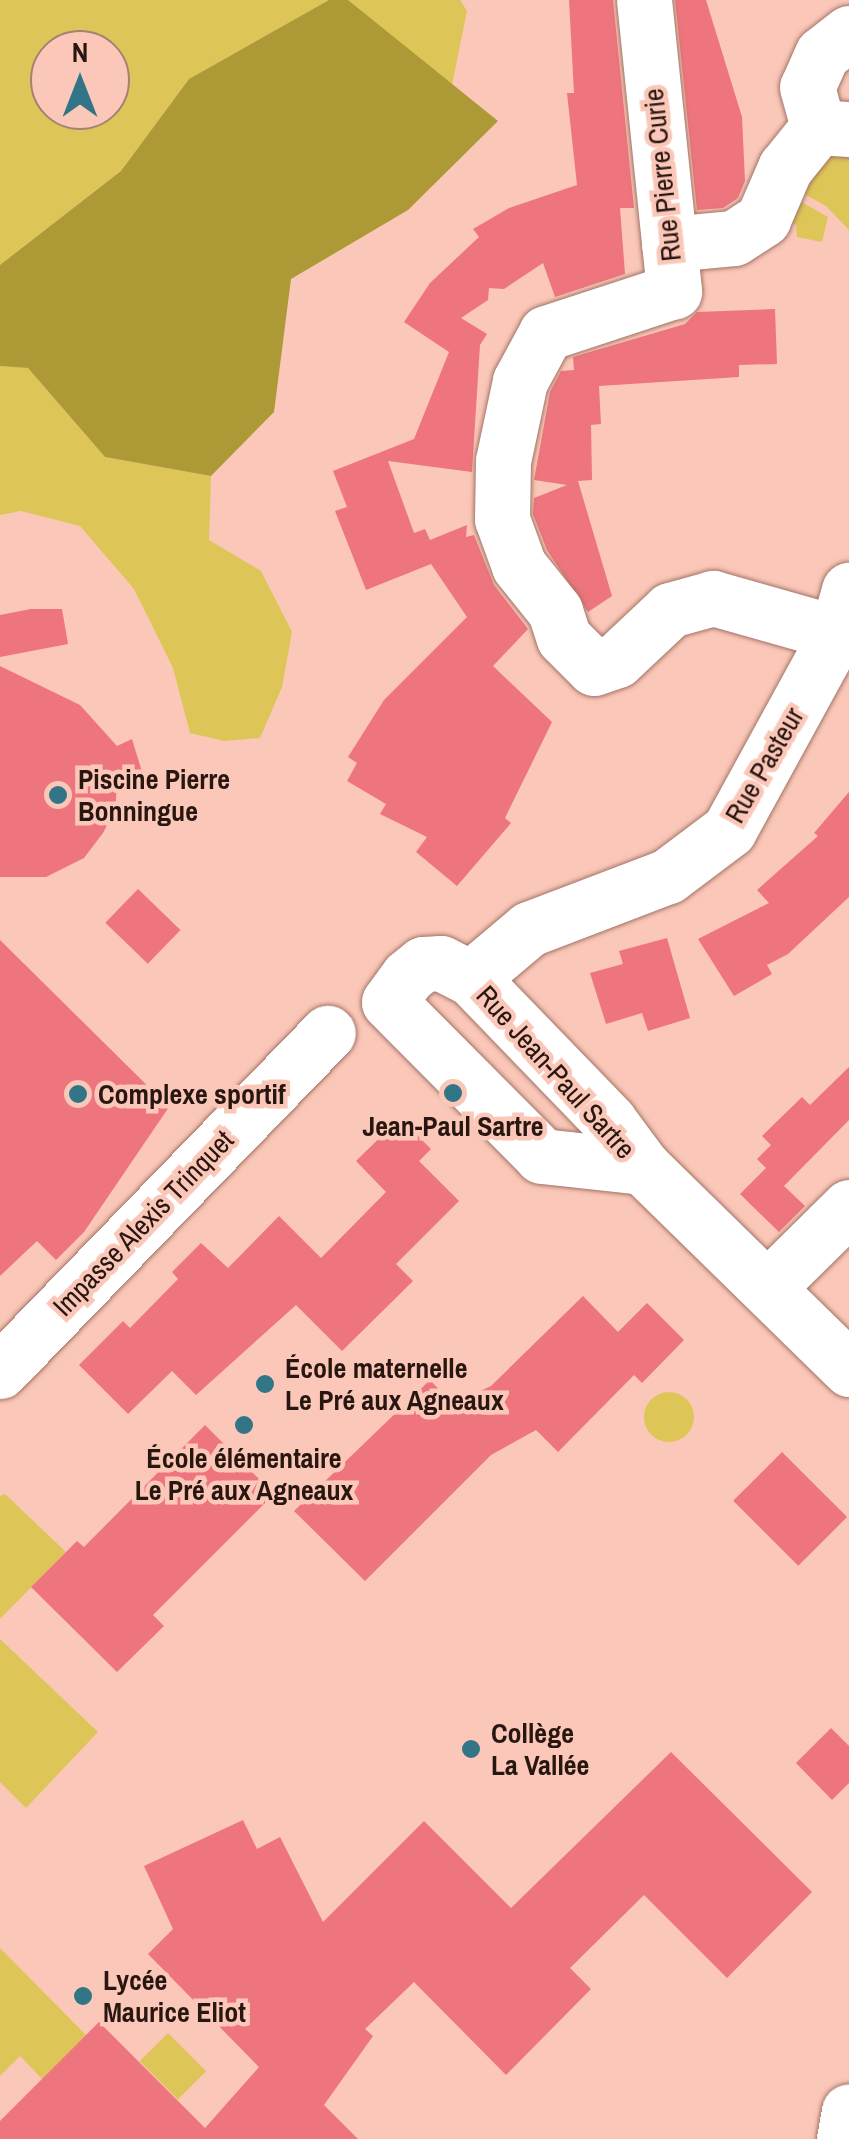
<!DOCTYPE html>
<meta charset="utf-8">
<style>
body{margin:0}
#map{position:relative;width:849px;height:2139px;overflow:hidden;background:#fac7b8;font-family:"Archivo Narrow",sans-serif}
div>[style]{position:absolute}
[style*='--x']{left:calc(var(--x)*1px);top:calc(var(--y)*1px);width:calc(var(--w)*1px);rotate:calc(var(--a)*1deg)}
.green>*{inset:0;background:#ddc657;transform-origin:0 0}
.round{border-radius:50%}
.forest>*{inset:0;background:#ad9936}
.building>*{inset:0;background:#ee757d;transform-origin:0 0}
.roads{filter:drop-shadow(0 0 2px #a27466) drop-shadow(0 0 2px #a27466)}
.minor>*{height:55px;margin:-27.5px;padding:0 27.5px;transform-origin:27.5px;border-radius:27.5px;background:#fff}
.dots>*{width:28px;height:28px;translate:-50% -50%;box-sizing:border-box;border:5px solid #fac7b8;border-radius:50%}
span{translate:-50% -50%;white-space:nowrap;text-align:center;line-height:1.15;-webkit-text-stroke:9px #fac7b8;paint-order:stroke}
.street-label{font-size:28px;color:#281610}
.poi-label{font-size:28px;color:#281610;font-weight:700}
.left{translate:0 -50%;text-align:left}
.north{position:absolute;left:30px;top:30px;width:100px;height:100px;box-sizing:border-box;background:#fac7b8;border:2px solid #a68075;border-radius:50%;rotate:0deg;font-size:28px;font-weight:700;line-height:40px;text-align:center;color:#281610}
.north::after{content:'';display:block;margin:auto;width:35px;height:45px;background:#327586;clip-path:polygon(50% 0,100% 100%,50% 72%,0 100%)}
</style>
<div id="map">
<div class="green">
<i style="clip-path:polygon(evenodd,0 0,329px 0,189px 79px,121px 171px,0 265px,0 0,50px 50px,110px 50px,110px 110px,50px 110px,50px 50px)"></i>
<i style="clip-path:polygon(348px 0,460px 0,467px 11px,452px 85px)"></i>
<i style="clip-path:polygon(849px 144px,849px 230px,826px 206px,788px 185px)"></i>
<i style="clip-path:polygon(784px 192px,828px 217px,822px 242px,797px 237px,796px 224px,787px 225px)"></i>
<i style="clip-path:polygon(0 366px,28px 368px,105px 457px,211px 476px,209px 540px,261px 571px,292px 632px,282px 687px,260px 738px,224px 741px,190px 733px,173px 668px,134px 589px,80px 526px,21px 511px,0 515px)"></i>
<i class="round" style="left:644px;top:1392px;width:50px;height:50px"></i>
<i style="clip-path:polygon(5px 1494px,66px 1552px,0 1619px,0 1496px)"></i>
<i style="clip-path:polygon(0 1639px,98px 1732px,26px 1808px,0 1782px)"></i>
<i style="clip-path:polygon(0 1948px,86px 2035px,42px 2079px,20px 2056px,0 2076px)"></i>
<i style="left:168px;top:2033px;width:54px;height:40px;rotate:45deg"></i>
</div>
<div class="forest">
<i style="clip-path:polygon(329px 0,348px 0,498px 121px,408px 210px,291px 279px,274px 412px,211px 476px,105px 457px,28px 368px,0 366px,0 265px,121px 171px,189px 79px)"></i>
</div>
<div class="building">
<i style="clip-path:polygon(569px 0,613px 0,634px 208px,620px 208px,625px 274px,555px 297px,543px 263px,504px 289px,489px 288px,488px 300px,461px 318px,487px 334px,480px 345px,472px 472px,388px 461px,414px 533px,425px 529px,430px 540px,467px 525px,466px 537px,474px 535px,494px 585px,528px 629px,493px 666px,552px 722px,505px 818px,511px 823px,457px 886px,416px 852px,427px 837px,380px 814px,386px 804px,347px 781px,357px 763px,348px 757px,384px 700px,467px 617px,431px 564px,366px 590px,335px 511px,347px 507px,333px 471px,414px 439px,449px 352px,404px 322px,430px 283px,479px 237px,473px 229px,509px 208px,577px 185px,567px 93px,574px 93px)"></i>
<i style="clip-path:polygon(675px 0,706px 0,742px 117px,745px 181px,738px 198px,723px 208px,697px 210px)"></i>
<i style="clip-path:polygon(775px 309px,777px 364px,739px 365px,739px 377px,599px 386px,601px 424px,591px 425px,592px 480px,578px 481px,612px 596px,588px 612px,547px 550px,533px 514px,534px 498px,567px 485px,534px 480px,550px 392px,561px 371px,574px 370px,573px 357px,685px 324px,697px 312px)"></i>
<i style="clip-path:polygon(31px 609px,62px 609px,68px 644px,0 657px,0 615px)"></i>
<i style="clip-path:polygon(0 666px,80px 705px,117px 746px,132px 739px,143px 775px,118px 775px,115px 810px,103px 833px,84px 858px,46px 877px,0 877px)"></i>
<i style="clip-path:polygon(849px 792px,849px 897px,788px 954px,767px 965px,772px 974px,734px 996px,698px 939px,769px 903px,757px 890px,818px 836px,814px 833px)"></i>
<i style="left:138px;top:889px;width:59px;height:47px;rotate:44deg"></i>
<i style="clip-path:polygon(667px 938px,690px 1018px,648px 1031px,642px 1013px,606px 1024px,590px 973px,623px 964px,619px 951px)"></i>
<i style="clip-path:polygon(0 940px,169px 1107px,84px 1232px,56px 1260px,37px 1241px,0 1276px)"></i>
<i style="clip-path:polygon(849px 1067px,849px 1120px,784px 1186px,805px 1206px,779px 1232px,740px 1194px,766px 1168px,757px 1159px,771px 1145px,762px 1136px,802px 1097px,810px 1105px)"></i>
<i style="clip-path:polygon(400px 1118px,431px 1149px,419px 1161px,459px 1201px,396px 1264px,413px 1281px,342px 1351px,296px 1305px,196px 1395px,172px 1371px,128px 1414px,79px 1365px,123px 1321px,130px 1328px,178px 1279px,172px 1272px,201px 1243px,228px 1268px,279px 1216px,321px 1258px,386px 1192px,356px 1161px)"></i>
<i style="clip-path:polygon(583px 1296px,618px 1332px,647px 1303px,684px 1340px,642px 1383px,634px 1375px,558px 1452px,536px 1430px,491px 1455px,365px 1581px,294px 1511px,430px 1380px,453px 1404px,491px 1386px)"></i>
<i style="clip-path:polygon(205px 1425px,274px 1494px,153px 1615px,164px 1626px,117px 1672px,31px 1587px,77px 1541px,84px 1547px)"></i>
<i style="left:782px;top:1452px;width:92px;height:69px;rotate:45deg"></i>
<i style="clip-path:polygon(831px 1728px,849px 1746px,849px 1783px,832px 1800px,796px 1763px)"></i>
<i style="clip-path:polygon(671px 1752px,812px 1892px,727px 1978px,644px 1895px,570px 1968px,591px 1989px,506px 2075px,414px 1982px,365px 2029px,373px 2036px,324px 2105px,358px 2139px,0 2139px,0 2121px,99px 2022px,205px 2128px,259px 2067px,148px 1954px,173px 1929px,144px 1866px,243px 1820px,257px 1849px,280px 1837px,323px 1922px,424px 1821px,511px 1908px)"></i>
</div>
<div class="roads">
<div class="minor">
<i style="--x:644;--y:0;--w:293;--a:84.1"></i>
<i style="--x:674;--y:291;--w:135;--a:161.8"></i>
<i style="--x:546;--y:333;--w:55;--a:118.4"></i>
<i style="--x:520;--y:381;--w:82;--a:102"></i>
<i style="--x:503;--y:461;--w:58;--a:91"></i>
<i style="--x:502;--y:519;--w:50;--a:70.1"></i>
<i style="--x:519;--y:566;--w:58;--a:51.3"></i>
<i style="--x:555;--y:611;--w:28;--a:72"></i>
<i style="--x:564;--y:638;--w:42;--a:45"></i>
<i style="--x:594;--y:668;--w:24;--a:-19"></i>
<i style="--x:617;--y:660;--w:73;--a:-43.3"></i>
<i style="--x:670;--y:610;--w:45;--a:-15.6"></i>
<i style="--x:713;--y:598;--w:129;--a:15.8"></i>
<i style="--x:849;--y:33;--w:34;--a:142"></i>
<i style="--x:822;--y:54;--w:36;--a:114"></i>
<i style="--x:807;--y:87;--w:41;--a:74.6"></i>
<i style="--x:818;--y:127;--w:31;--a:4"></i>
<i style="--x:669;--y:244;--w:65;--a:-5.3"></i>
<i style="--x:734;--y:238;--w:35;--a:-33"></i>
<i style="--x:763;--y:219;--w:56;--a:-66.7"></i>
<i style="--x:785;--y:168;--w:53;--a:-51.2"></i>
<i style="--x:471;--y:978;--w:76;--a:-40.2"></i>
<i style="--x:529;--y:929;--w:149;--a:-20.9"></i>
<i style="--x:668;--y:876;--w:76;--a:-37"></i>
<i style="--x:729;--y:830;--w:225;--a:-61.3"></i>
<i style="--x:837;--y:633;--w:45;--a:-74.4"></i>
<i style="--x:643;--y:1167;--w:102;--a:-173.8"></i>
<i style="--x:542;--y:1156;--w:217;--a:-134.8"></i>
<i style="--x:389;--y:1002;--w:32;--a:-54"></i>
<i style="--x:408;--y:976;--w:19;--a:-39"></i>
<i style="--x:423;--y:964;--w:18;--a:-3"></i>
<i style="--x:441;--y:963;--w:34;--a:27"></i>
<i style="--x:471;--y:978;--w:199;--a:46"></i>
<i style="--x:609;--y:1121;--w:57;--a:53.5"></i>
<i style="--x:643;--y:1167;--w:289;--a:44.4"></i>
<i style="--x:768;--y:1287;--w:114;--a:-44.6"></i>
<i style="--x:0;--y:1371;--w:471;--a:-45.9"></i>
<i style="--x:844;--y:2139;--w:28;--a:-80"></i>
</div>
</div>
<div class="dots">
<i style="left:58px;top:795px;background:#327586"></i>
<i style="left:453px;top:1093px;background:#327586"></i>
<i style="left:78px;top:1094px;background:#327586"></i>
<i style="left:265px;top:1384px;background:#327586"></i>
<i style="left:244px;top:1425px;background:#327586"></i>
<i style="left:471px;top:1749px;background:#327586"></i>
<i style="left:83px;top:1996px;background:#327586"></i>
</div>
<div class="street-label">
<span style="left:662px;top:175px;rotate:-96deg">Rue Pierre Curie</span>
<span style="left:764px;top:765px;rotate:-60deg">Rue Pasteur</span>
<span style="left:556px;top:1072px;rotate:48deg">Rue Jean-Paul Sartre</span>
<span style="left:143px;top:1223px;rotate:-46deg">Impasse Alexis Trinquet</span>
</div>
<div class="poi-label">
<span class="left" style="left:78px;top:795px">Piscine Pierre<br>Bonningue</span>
<span class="left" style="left:98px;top:1094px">Complexe sportif</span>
<span style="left:453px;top:1126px">Jean-Paul Sartre</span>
<span class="left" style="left:285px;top:1384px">École maternelle<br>Le Pré aux Agneaux</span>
<span style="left:244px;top:1474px">École élémentaire<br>Le Pré aux Agneaux</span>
<span class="left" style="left:491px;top:1749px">Collège<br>La Vallée</span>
<span class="left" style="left:103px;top:1996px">Lycée<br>Maurice Eliot</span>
</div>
<div class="north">N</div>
</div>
